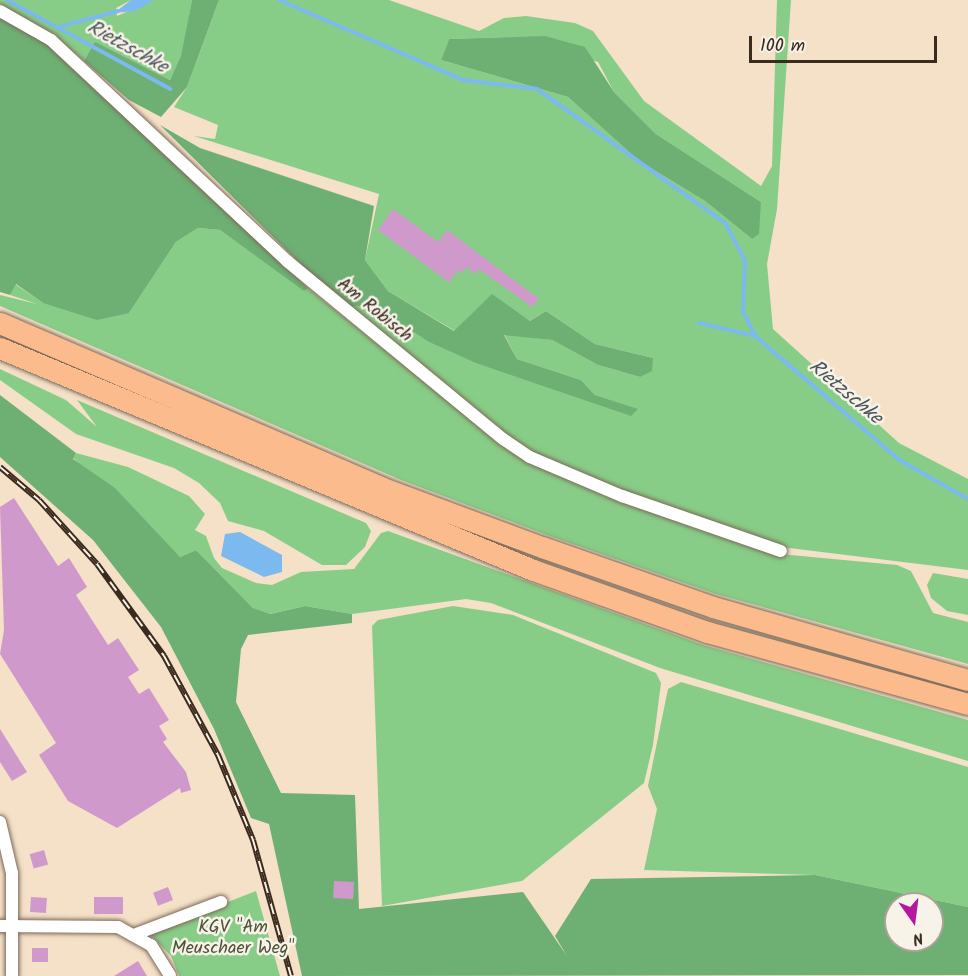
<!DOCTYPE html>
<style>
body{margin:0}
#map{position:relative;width:968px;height:976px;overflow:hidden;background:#f5e0c8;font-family:Kalam,sans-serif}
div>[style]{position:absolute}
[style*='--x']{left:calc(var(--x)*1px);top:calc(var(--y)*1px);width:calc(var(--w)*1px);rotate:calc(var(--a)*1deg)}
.green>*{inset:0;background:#88cd87}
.forest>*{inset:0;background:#6eb074}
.water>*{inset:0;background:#7cb9ef}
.stream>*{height:4px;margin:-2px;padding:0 2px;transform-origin:2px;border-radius:2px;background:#7cb9ef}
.building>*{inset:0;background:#cf9acb;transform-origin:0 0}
.roads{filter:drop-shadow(0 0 2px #7c6a5a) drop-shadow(0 0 2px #7c6a5a)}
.minor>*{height:12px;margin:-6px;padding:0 6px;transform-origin:6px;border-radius:6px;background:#fff}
.motorway>*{height:21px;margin:-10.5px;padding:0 10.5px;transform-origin:10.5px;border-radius:10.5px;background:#fbbb8d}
.rail>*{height:6px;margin-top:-3px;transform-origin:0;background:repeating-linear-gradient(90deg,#f7f3e8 0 11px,#3b2a1e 0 22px);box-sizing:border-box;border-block:2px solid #3b2a1e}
span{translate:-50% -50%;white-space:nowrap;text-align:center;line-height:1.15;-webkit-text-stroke:5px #f7f3e8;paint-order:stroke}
.street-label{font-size:18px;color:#3b2a1e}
.park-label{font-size:18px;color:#4e5338}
.water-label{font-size:20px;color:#4e555d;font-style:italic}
.north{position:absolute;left:884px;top:892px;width:60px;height:60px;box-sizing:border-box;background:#f7f3e8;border:2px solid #aca397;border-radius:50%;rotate:166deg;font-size:16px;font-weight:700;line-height:24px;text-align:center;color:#3b2a1e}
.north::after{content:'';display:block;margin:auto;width:21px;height:27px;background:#b5179e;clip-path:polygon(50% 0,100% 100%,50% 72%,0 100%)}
.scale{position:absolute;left:749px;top:36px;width:188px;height:27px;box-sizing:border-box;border:3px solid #3b2a1e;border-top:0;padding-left:8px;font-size:18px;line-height:21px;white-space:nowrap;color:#3b2a1e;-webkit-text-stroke:4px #f7f3e8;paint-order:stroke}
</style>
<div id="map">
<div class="green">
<i style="clip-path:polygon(0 0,131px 0,116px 8px,117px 16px,154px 0,192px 0,182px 56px,170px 80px,95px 43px,84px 61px,55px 36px,0 6px)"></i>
<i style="clip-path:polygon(evenodd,219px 0,389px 0,479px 31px,504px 18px,526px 16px,575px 23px,593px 31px,644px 101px,761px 186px,772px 166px,777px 0,791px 0,777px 209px,767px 264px,773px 329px,899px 443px,968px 479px,968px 570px,781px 547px,625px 492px,532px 453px,501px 433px,344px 307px,372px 305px,427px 341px,637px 409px,595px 395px,581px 380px,517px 359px,504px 334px,552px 340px,598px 365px,640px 377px,653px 358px,595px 344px,546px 311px,530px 321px,492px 295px,455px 331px,388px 291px,365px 260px,379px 194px,194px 136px,215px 139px,218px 125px,174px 107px,187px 87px,219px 0,514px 37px,598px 62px,614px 92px,656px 134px,761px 202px,752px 239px,705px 201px,639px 161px,568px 97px,441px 60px,449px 39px,514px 37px)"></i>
<i style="clip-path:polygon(198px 228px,220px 230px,304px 290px,308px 288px,504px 446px,780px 554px,897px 565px,911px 571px,933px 613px,968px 622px,968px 664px,716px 594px,547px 535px,401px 480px,0 306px,0 295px,37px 304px,10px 295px,15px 284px,43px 303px,129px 313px,176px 242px)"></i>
<i style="clip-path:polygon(0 369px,66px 400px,97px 427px,77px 400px,366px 523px,371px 531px,365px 547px,346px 565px,322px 565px,264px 531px,228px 521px,220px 503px,199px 483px,174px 468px,76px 434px,0 380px)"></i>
<i style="clip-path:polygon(76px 453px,128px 467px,189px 496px,205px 514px,195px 530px,206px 536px,214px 558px,222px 568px,256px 583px,272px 585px,301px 572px,354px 569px,381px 533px,388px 531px,703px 645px,968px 720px,968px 761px,660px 668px,491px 603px,466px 599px,352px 614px,305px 606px,269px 614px,253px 608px,196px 550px,180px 557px,73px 458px)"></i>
<i style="clip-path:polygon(933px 573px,968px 579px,968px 615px,947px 611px,931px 598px,927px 585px)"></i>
<i style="clip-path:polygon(453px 606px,513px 615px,656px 673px,661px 683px,653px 745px,644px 783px,522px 881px,382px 906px,372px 626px,378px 620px)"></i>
<i style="clip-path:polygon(681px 682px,968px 767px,968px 907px,815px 875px,644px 870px,657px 809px,648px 786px,668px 689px)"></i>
<i style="clip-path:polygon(256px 891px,280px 976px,179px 976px,171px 956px,149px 933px)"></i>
</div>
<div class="forest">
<i style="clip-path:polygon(192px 0,219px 0,187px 87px,161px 117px,129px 100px,84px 61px,95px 42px,170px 80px,181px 56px)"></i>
<i style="clip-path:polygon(0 16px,48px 44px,308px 288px,304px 291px,220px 230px,198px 228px,176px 242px,129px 313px,97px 320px,43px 303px,16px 284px,10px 295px,0 292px)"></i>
<i style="clip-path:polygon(545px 36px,585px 47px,614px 92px,656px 134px,761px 202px,759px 234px,752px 239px,705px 201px,639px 161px,568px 97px,441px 60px,449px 39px)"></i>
<i style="clip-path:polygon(160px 125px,200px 148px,374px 206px,365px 260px,388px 291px,454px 331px,492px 294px,530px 321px,546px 311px,595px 344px,653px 358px,652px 371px,640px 377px,598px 365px,552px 340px,504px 335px,517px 359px,581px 380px,595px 395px,638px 409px,631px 416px,476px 363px,427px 341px,372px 305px,344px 307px)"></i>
<i style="clip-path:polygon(evenodd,0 395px,76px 453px,73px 459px,115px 488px,180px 557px,196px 550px,253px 608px,270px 614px,305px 606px,352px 614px,352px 623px,248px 635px,241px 649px,236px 702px,281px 793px,355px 795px,359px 909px,523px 892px,567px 956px,555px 936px,591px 879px,815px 875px,968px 907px,968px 975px,302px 976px,269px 824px,251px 818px,214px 729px,161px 627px,93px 540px,0 457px,0 395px,896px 904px,932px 904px,932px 940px,896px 940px,896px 904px)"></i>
</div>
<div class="water">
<i style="clip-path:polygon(131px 0,154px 0,135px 11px,114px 13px)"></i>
<i style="clip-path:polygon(240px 532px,282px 555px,282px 572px,264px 577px,221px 556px,225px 534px)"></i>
</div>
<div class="stream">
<i style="--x:7;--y:0;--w:186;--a:28.6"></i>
<i style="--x:279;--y:0;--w:201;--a:23.5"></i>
<i style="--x:463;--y:80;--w:75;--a:6.9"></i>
<i style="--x:537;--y:89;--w:232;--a:35.5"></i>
<i style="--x:726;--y:224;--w:42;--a:62.8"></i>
<i style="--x:745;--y:261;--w:50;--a:92.3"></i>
<i style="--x:743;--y:311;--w:28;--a:64"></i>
<i style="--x:62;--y:26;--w:58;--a:-15"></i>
<i style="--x:699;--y:323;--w:57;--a:13.1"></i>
<i style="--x:755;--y:336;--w:192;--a:40.6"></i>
<i style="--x:901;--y:461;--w:77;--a:29.6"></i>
</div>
<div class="building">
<i style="clip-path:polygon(393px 209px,438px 242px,447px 230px,539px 299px,532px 307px,479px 269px,475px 274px,466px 267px,463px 273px,458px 270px,449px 282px,378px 230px)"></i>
<i style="clip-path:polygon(14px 498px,58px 566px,69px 558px,87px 587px,76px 595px,108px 645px,118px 638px,139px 670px,128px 677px,139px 694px,149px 688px,169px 720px,159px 726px,167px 739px,163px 742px,186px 772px,191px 790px,181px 793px,180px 788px,117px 828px,68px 801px,39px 755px,56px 743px,0 654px,4px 630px,0 507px)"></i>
<i style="clip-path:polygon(0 729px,27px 772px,12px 781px,0 762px)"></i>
<i style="left:44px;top:850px;width:15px;height:15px;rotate:74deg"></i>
<i style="left:334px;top:881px;width:20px;height:17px;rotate:3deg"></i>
<i style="left:168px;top:887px;width:14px;height:16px;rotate:69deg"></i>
<i style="left:31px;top:897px;width:16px;height:15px;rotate:4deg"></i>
<i style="left:94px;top:897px;width:29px;height:17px"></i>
<i style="left:32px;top:948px;width:16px;height:14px"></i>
<i style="clip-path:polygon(138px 961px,147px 976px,114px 976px)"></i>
</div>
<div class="roads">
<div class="minor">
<i style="--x:0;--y:11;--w:59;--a:29.6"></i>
<i style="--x:51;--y:40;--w:323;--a:43.1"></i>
<i style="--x:287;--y:261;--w:280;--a:39.5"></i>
<i style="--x:503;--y:439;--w:32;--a:34"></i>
<i style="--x:530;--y:457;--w:100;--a:23"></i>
<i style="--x:622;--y:496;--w:168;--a:19.1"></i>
<i style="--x:0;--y:822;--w:52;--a:76.8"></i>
<i style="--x:12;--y:873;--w:103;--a:90"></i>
<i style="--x:0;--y:926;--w:118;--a:0.5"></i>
<i style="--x:118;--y:927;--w:38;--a:29"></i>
<i style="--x:151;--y:945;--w:36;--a:58"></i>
<i style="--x:136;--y:934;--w:91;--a:-20.6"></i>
</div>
<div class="motorway">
<i style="--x:0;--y:323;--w:417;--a:23.3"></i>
<i style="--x:383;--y:488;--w:170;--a:20.4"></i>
<i style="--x:542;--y:547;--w:181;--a:19.3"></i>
<i style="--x:713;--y:607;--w:265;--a:16"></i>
<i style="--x:0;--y:348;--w:577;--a:22.61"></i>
<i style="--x:533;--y:570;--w:185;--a:19.6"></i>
<i style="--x:707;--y:632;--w:271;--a:15.4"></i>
</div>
</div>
<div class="rail">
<i style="--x:0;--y:467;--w:51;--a:40.2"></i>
<i style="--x:39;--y:500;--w:86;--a:47.8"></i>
<i style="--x:97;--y:564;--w:114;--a:53.9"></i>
<i style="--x:164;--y:656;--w:113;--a:61.4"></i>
<i style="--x:218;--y:755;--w:92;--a:67.6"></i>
<i style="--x:253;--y:840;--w:141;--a:74.4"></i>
</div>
<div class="street-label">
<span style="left:374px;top:311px;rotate:39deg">Am Robisch</span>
</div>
<div class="park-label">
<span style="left:233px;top:939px">KGV "Am<br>Meuschaer Weg"</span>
</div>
<div class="water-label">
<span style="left:127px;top:48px;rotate:29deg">Rietzschke</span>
<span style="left:845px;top:393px;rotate:40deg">Rietzschke</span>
</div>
<div class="north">N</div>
<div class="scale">100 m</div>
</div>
